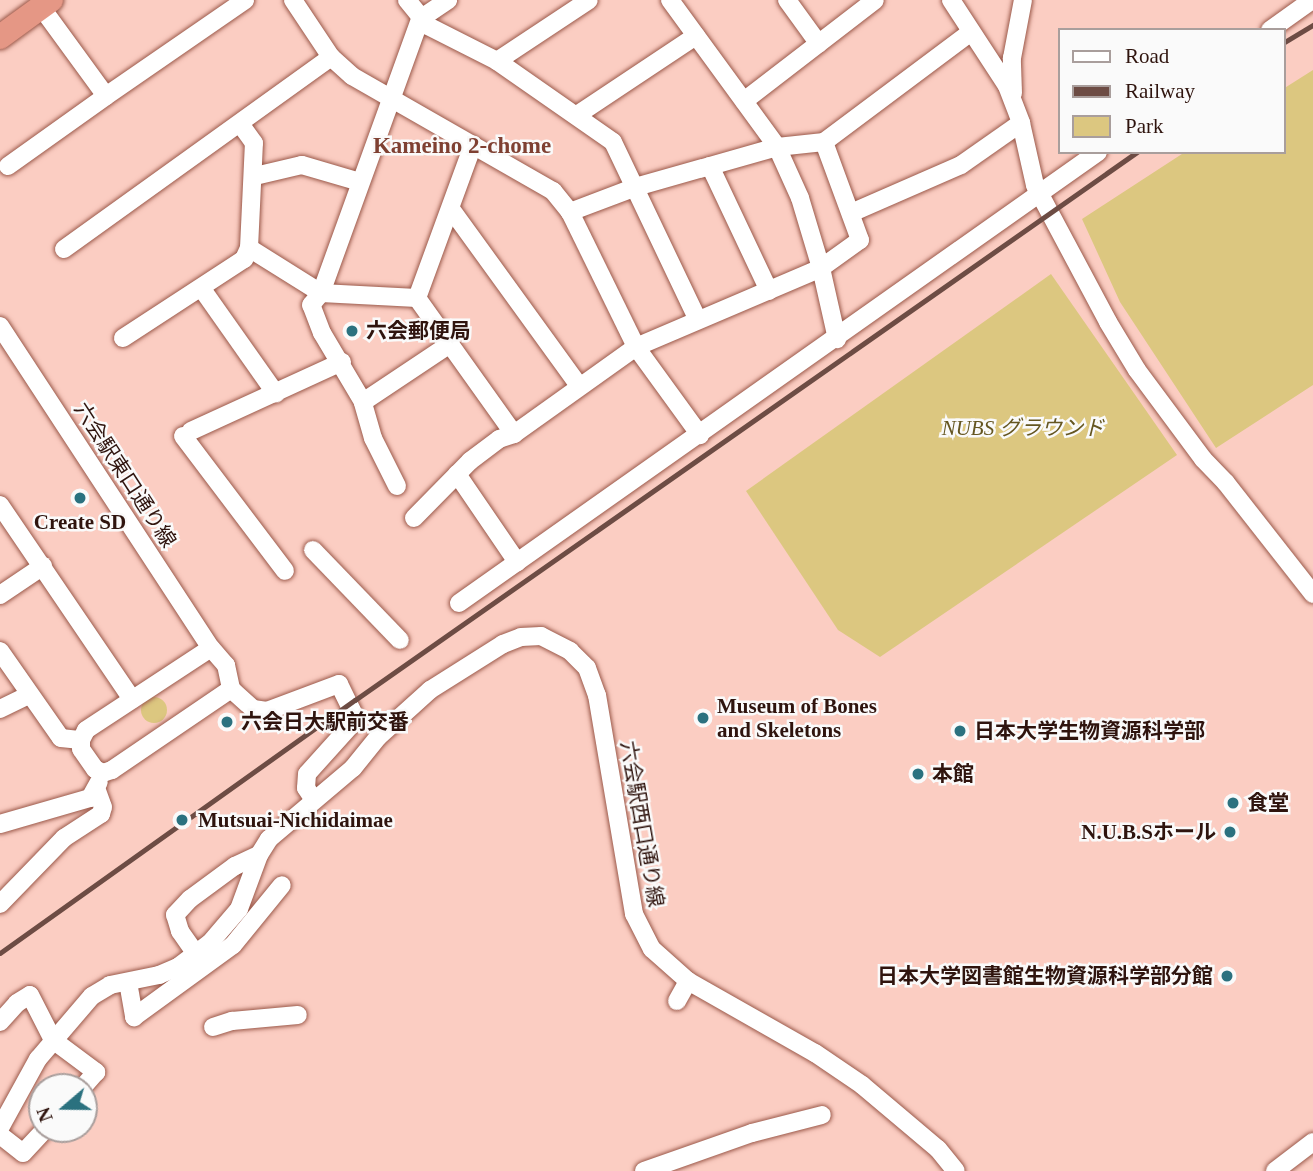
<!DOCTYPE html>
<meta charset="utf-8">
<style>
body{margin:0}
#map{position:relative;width:1313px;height:1171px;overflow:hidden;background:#fbcdc2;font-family:"Times New Roman","Noto Sans JP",serif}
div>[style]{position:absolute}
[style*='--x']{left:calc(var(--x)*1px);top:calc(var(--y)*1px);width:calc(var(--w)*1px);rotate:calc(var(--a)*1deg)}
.green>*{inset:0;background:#dcc780}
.round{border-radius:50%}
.roads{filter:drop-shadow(0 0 2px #9b594a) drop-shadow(0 0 2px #9b594a)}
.minor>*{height:18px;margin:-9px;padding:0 9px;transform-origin:9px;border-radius:9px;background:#fff}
.highway>*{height:24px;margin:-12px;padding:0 12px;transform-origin:12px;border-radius:12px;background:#e59785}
.rail>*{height:4.5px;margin:-2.25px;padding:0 2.25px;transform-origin:2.25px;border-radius:2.25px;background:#6d4c44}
.dots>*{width:19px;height:19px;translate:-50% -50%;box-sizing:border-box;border:4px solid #fafafa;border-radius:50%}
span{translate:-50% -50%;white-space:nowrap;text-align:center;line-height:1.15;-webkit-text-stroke:5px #fafafa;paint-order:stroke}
.poi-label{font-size:21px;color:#2f140e;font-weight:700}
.left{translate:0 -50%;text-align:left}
.right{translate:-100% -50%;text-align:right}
.park-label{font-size:21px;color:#655620;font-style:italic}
.street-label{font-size:21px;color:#2f140e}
.neighbourhood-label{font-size:23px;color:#7f4032;font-weight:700}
.legend{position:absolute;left:1058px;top:28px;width:228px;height:126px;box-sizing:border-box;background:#fafafa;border:2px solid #a99e9c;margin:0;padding:9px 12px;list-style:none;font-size:21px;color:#2f140e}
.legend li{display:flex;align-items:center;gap:14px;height:35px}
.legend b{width:35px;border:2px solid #a99e9c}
.north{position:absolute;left:28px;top:1073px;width:70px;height:70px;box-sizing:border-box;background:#fafafa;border:2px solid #a99e9c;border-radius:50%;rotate:250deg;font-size:19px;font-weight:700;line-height:28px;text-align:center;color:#2f140e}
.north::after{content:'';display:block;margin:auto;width:24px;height:32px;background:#2b717f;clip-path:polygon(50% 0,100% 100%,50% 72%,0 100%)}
</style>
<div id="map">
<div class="green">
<i style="clip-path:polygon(1313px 70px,1313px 385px,1216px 448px,1120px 302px,1082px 219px,1185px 152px,1283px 152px,1283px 89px)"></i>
<i style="clip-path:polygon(1051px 274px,1177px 455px,880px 657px,838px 630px,746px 491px)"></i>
<i class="round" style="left:141px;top:697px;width:26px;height:26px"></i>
</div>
<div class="roads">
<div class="minor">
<i style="--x:293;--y:0;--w:69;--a:56.3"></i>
<i style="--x:331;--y:57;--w:28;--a:42"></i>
<i style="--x:352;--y:76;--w:232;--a:29.8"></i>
<i style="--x:553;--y:191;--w:27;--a:51"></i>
<i style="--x:570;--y:212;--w:150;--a:63.9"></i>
<i style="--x:636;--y:347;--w:109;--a:54"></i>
<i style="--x:407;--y:0;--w:33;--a:51"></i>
<i style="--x:428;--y:26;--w:77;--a:26.9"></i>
<i style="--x:497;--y:61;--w:141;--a:34.9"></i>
<i style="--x:613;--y:142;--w:197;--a:64.5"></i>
<i style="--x:670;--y:0;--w:182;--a:53.9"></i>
<i style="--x:777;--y:147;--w:56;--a:65.7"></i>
<i style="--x:800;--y:198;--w:73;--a:73.3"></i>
<i style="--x:821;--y:268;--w:73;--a:77.3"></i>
<i style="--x:787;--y:0;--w:54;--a:54"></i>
<i style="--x:951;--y:0;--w:103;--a:56.9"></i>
<i style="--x:1007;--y:86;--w:40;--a:69"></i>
<i style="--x:1021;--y:123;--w:64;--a:77.3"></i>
<i style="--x:1035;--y:185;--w:155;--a:61.9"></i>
<i style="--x:1108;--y:322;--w:56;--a:58.9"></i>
<i style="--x:1137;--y:370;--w:111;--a:53.4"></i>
<i style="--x:1203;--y:459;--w:33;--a:46"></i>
<i style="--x:1226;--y:483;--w:141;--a:51.9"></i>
<i style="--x:1270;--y:30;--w:52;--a:-35.5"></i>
<i style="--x:497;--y:61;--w:110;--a:-33.5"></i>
<i style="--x:1013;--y:93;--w:35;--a:-92"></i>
<i style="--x:1012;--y:58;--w:59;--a:-79.3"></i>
<i style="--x:106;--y:96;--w:169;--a:-34.6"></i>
<i style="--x:744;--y:101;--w:165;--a:-37.6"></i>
<i style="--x:577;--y:115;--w:143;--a:-33.6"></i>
<i style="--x:824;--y:142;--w:184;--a:-36.8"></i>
<i style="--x:473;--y:145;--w:163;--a:110.1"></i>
<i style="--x:417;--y:298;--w:167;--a:54.5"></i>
<i style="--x:8;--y:166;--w:120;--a:-35.5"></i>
<i style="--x:106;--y:96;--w:110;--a:-126.1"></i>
<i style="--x:710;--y:166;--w:138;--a:64.7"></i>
<i style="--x:255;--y:176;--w:48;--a:-13.2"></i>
<i style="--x:302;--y:165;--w:60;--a:16.3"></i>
<i style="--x:451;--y:209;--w:218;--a:54.1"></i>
<i style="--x:851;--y:213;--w:120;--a:-23.6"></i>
<i style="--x:961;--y:165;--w:73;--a:-35"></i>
<i style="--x:249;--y:248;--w:85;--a:32"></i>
<i style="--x:321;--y:293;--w:96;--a:3"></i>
<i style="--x:64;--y:249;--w:329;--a:-35.7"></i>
<i style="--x:202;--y:289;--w:128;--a:54.8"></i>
<i style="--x:0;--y:326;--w:385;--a:56.8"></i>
<i style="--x:123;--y:338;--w:145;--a:-33.1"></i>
<i style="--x:244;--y:259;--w:12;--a:-66"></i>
<i style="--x:249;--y:248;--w:105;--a:-87.3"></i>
<i style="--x:254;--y:143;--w:24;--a:-126"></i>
<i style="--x:363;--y:402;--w:105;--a:-33.7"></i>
<i style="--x:191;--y:431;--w:166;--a:-24.6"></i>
<i style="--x:183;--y:436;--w:169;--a:52.9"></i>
<i style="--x:457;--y:474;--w:107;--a:55.7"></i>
<i style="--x:397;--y:486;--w:54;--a:-116.6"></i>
<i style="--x:373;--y:438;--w:37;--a:-106"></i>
<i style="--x:363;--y:402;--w:80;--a:-120.7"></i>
<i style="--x:322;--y:333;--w:30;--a:-111"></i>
<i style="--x:311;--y:305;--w:16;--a:-50"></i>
<i style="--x:321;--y:293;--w:291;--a:-70.1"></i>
<i style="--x:420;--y:19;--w:34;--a:-34"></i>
<i style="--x:0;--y:505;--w:235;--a:55.8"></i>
<i style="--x:414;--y:518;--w:80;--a:-45.5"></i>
<i style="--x:470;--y:461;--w:36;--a:-37"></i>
<i style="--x:499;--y:439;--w:16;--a:-18"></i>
<i style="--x:514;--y:434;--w:150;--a:-35.5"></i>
<i style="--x:636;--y:347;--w:201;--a:-23.1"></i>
<i style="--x:821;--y:268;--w:48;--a:-35.7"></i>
<i style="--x:860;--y:240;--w:104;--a:-110.2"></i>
<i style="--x:824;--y:142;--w:47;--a:173.9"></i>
<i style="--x:777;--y:147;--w:147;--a:164.2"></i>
<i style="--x:636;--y:187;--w:71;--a:159.3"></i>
<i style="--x:313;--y:550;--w:125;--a:46"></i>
<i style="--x:0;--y:595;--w:52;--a:-34"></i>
<i style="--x:459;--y:603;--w:782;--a:-35.21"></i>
<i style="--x:211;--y:648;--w:23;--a:49"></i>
<i style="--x:226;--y:665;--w:25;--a:78"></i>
<i style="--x:231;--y:689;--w:144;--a:145.8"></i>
<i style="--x:112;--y:770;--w:9;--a:162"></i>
<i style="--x:103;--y:773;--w:9;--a:-153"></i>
<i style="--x:95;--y:769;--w:24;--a:-125"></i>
<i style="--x:81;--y:749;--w:9;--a:-90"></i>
<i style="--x:81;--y:740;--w:11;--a:-63"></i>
<i style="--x:86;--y:730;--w:149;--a:-33.3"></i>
<i style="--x:0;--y:651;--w:106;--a:55"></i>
<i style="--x:61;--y:738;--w:20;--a:6"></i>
<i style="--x:231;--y:689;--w:30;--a:42"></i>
<i style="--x:253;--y:709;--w:14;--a:8"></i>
<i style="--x:267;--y:711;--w:77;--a:-20.6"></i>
<i style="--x:339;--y:684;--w:32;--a:64"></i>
<i style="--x:353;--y:713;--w:11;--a:95"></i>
<i style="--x:352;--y:724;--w:67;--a:132"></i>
<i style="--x:307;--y:774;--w:14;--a:94"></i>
<i style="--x:306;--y:788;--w:14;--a:56"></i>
<i style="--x:0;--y:709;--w:32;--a:-26"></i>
<i style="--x:0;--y:824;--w:94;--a:-16.1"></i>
<i style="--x:90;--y:798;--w:18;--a:-61"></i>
<i style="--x:0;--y:904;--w:92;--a:-45.9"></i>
<i style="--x:64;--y:838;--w:44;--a:-33"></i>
<i style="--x:101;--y:814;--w:7;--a:-74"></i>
<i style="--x:103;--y:807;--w:20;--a:-110"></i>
<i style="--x:196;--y:954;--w:28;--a:-125"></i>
<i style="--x:180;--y:931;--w:17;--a:-107"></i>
<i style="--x:175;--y:915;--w:22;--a:-47"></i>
<i style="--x:190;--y:899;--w:56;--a:-36.3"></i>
<i style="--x:235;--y:866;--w:26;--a:-25"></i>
<i style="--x:128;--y:982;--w:36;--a:80"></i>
<i style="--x:134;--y:1017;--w:122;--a:-36"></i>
<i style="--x:233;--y:945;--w:77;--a:-50.8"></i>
<i style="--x:677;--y:1001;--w:23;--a:-61"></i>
<i style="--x:0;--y:1022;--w:25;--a:-48"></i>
<i style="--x:17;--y:1003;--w:15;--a:-32"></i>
<i style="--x:30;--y:995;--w:51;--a:62.9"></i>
<i style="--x:53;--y:1040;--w:54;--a:36.7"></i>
<i style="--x:96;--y:1072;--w:20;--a:131"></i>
<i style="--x:213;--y:1027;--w:20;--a:-18"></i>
<i style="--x:232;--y:1021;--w:66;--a:-5.2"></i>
<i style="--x:0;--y:1128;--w:79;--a:-61.2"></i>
<i style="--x:38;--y:1059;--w:83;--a:-49.4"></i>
<i style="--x:92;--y:996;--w:21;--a:-31"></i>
<i style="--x:110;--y:985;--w:50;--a:-11.5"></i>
<i style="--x:159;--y:975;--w:21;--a:-23"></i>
<i style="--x:178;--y:967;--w:39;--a:-37"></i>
<i style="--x:209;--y:944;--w:46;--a:-49.4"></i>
<i style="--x:239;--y:909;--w:58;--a:-69.7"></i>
<i style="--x:259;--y:855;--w:19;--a:-58"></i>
<i style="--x:269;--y:839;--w:110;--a:-40.2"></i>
<i style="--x:353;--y:768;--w:40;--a:-51"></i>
<i style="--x:378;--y:737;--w:70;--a:-42.1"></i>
<i style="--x:430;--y:690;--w:86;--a:-32.2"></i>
<i style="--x:503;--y:644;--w:19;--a:-21"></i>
<i style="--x:521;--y:637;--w:20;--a:-3"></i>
<i style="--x:541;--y:636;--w:33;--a:27"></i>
<i style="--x:570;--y:651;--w:24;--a:45"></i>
<i style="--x:587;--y:668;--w:29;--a:70"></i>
<i style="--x:597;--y:695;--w:222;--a:80.4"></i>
<i style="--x:634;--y:914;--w:39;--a:63"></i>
<i style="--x:652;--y:949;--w:48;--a:41.6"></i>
<i style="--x:688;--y:981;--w:146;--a:29.6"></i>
<i style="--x:815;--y:1053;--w:57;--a:34.2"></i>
<i style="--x:862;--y:1085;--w:99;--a:40.1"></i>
<i style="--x:938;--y:1149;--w:28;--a:51"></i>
<i style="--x:0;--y:1135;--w:29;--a:38"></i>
<i style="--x:23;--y:1153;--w:33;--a:-47"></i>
<i style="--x:644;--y:1171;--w:114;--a:-19.4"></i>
<i style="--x:752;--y:1133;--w:72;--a:-14.4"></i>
<i style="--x:1275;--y:1171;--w:48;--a:-37.3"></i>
</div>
<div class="highway">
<i style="--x:0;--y:37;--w:63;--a:-36"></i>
</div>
</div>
<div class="rail">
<i style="--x:1283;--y:43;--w:35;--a:-31"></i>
<i style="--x:0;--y:953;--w:436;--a:-35.5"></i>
<i style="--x:355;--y:700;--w:955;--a:-35.02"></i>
</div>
<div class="dots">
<i style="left:352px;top:331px;background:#2b717f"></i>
<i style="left:80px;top:498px;background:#2b717f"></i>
<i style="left:703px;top:718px;background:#2b717f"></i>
<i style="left:227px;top:722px;background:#2b717f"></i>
<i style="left:960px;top:731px;background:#2b717f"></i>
<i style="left:918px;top:774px;background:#2b717f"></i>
<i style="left:1233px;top:803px;background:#2b717f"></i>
<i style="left:182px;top:820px;background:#2b717f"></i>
<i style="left:1230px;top:832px;background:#2b717f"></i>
<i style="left:1227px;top:976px;background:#2b717f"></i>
</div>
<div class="poi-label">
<span class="left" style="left:366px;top:331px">六会郵便局</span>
<span style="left:80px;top:522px">Create SD</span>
<span class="left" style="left:717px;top:718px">Museum of Bones<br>and Skeletons</span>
<span class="left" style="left:241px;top:722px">六会日大駅前交番</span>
<span class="left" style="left:974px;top:731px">日本大学生物資源科学部</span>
<span class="left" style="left:932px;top:774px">本館</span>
<span class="left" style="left:1247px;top:803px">食堂</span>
<span class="left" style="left:198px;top:820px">Mutsuai-Nichidaimae</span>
<span class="right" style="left:1216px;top:832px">N.U.B.Sホール</span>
<span class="right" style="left:1213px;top:976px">日本大学図書館生物資源科学部分館</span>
</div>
<div class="park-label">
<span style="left:1023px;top:428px">NUBS グラウンド</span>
</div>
<div class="street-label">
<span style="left:125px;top:475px;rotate:57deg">六会駅東口通り線</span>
<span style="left:642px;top:824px;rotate:80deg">六会駅西口通り線</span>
</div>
<div class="neighbourhood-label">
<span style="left:462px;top:146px">Kameino 2-chome</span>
</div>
<ul class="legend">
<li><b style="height:9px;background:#fff"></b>Road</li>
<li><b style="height:9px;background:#6d4c44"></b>Railway</li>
<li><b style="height:19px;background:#dcc780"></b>Park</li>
</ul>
<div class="north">N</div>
</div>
